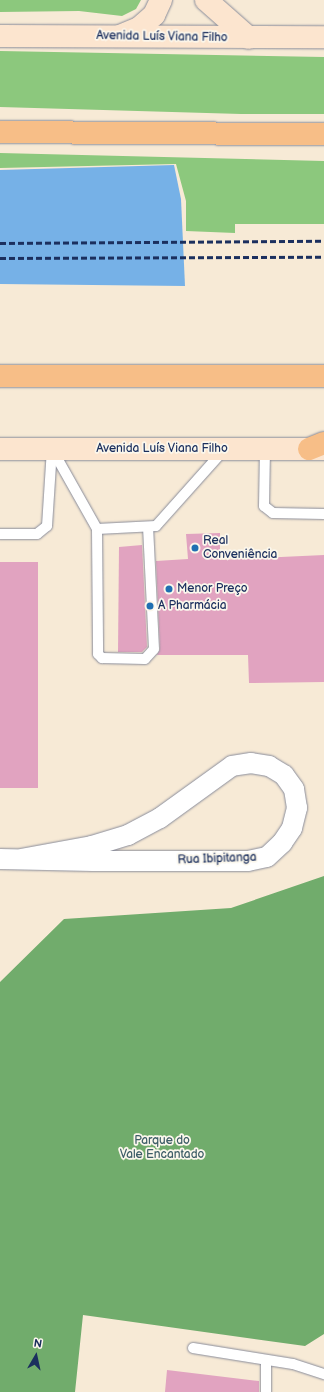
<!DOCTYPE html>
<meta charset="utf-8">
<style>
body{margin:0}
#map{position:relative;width:324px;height:1392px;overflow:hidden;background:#f7ead6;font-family:"Balsamiq Sans",sans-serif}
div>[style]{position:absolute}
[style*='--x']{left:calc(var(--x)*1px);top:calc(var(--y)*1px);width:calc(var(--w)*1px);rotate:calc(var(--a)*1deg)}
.green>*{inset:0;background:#8cc87d}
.forest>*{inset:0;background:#71ac6c}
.water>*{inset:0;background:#76b1e7}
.building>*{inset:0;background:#e1a3c0;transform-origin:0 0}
.roads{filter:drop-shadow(0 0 1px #898c9a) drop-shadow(0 0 1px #898c9a)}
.service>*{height:10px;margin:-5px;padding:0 5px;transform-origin:5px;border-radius:5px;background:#fff}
.minor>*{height:20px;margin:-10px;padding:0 10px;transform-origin:10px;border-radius:10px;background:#fff}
.secondary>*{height:22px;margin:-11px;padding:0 11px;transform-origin:11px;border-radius:11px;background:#fce5cf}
.trunk>*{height:22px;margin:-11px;padding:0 11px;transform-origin:11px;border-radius:11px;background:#f7be87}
.rail>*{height:3px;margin-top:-1.5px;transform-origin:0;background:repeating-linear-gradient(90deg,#1b2f5e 0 6px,transparent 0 9px)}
.dots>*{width:11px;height:11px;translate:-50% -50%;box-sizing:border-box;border:2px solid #fbf7ec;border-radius:50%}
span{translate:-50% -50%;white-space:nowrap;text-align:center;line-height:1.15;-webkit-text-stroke:3.5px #fbf7ec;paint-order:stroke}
.street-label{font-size:12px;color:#1b2f5e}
.poi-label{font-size:12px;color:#1b2f5e}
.left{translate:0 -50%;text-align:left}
.park-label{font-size:12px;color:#3d5d67}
.north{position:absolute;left:16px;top:1336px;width:40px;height:40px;-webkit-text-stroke:3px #fbf7ec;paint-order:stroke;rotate:9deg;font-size:11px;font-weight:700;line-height:16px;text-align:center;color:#1b2f5e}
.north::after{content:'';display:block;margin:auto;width:14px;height:18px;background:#1b2f5e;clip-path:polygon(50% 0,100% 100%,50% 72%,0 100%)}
</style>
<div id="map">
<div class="green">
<i style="clip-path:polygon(0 0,141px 0,136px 9px,122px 16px,79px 11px,0 12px)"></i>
<i style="clip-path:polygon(0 51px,324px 57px,324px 114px,241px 114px,0 107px)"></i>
<i style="clip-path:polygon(0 153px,324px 161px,324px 224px,235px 224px,235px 233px,186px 231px,186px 201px,176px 164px,0 168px)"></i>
</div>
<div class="forest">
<i style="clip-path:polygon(324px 876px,324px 1334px,305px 1346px,83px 1315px,75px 1392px,0 1392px,0 982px,64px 919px,231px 908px)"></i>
</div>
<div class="water">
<i style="clip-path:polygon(174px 165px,181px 199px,185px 286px,0 284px,0 170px)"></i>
</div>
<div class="building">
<i style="clip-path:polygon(220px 533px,220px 560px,324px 555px,324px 682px,249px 683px,248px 655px,157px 655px,160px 649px,156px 561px,188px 559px,186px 534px)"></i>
<i style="clip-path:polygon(142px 545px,147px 647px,142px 652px,118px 652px,119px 547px)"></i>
<i style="left:0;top:562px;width:38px;height:226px"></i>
<i style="clip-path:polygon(167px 1370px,259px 1381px,259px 1392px,165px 1392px)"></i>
</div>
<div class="roads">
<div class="service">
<i style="--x:52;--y:449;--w:92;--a:60.6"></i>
<i style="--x:97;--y:529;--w:59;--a:-2.9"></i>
<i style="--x:156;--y:526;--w:101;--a:-48.2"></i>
<i style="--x:265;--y:449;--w:57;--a:91"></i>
<i style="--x:264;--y:506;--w:11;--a:38"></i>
<i style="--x:273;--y:513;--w:51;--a:1.1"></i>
<i style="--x:97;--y:529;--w:125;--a:89.5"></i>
<i style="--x:98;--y:654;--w:6;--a:45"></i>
<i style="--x:102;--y:658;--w:43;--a:1.3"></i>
<i style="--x:145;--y:659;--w:13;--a:-48"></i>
<i style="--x:154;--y:649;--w:121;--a:-92.8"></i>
<i style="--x:0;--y:534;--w:37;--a:0"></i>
<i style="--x:37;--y:534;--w:13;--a:-39"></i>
<i style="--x:47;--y:526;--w:77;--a:-86.3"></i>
<i style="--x:193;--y:1348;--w:101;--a:9.1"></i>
<i style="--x:293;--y:1364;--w:33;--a:18"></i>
<i style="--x:266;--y:1392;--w:32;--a:-90"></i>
</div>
<div class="minor">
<i style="--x:0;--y:859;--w:93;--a:1.2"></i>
<i style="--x:93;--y:861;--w:155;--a:0"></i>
<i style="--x:248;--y:861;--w:19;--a:-12"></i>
<i style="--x:267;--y:857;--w:21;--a:-43"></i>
<i style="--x:282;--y:843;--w:18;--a:-56"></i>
<i style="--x:292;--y:828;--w:21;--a:-76"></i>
<i style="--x:297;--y:808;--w:19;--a:-99"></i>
<i style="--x:294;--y:789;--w:17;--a:-126"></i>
<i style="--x:284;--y:775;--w:17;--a:-149"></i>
<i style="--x:269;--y:766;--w:18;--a:-171"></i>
<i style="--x:251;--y:763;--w:19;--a:171"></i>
<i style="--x:232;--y:766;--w:89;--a:144.2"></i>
<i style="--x:160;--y:818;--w:36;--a:152"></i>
<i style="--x:128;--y:835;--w:38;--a:163"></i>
<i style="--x:92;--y:846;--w:71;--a:169.5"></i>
</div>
<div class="secondary">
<i style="--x:206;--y:0;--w:57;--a:41.5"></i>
<i style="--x:0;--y:36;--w:324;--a:0.2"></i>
<i style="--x:120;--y:36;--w:21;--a:-23"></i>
<i style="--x:139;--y:28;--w:20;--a:-41"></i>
<i style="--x:154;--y:15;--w:17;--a:-65"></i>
<i style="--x:0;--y:449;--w:324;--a:0"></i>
</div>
<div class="trunk">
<i style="--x:0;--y:132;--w:324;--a:0.4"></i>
<i style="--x:0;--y:376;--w:324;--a:0"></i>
<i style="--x:309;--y:449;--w:16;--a:-22"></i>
</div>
</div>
<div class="rail">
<i style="--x:0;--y:243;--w:324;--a:-0.4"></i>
<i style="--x:0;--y:258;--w:324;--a:-0.2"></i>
</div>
<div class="dots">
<i style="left:195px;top:548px;background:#1f6fb2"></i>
<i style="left:169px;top:589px;background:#1f6fb2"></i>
<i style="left:150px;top:606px;background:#1f6fb2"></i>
</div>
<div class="street-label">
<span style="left:162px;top:37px;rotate:1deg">Avenida Luís Viana Filho</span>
<span style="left:162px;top:449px">Avenida Luís Viana Filho</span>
<span style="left:217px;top:859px;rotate:-2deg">Rua Ibipitanga</span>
</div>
<div class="poi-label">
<span class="left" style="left:203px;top:548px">Real<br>Conveniência</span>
<span class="left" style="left:177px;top:589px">Menor Preço</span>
<span class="left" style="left:158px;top:606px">A Pharmácia</span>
</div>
<div class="park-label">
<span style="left:162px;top:1148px">Parque do<br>Vale Encantado</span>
</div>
<div class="north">N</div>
</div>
